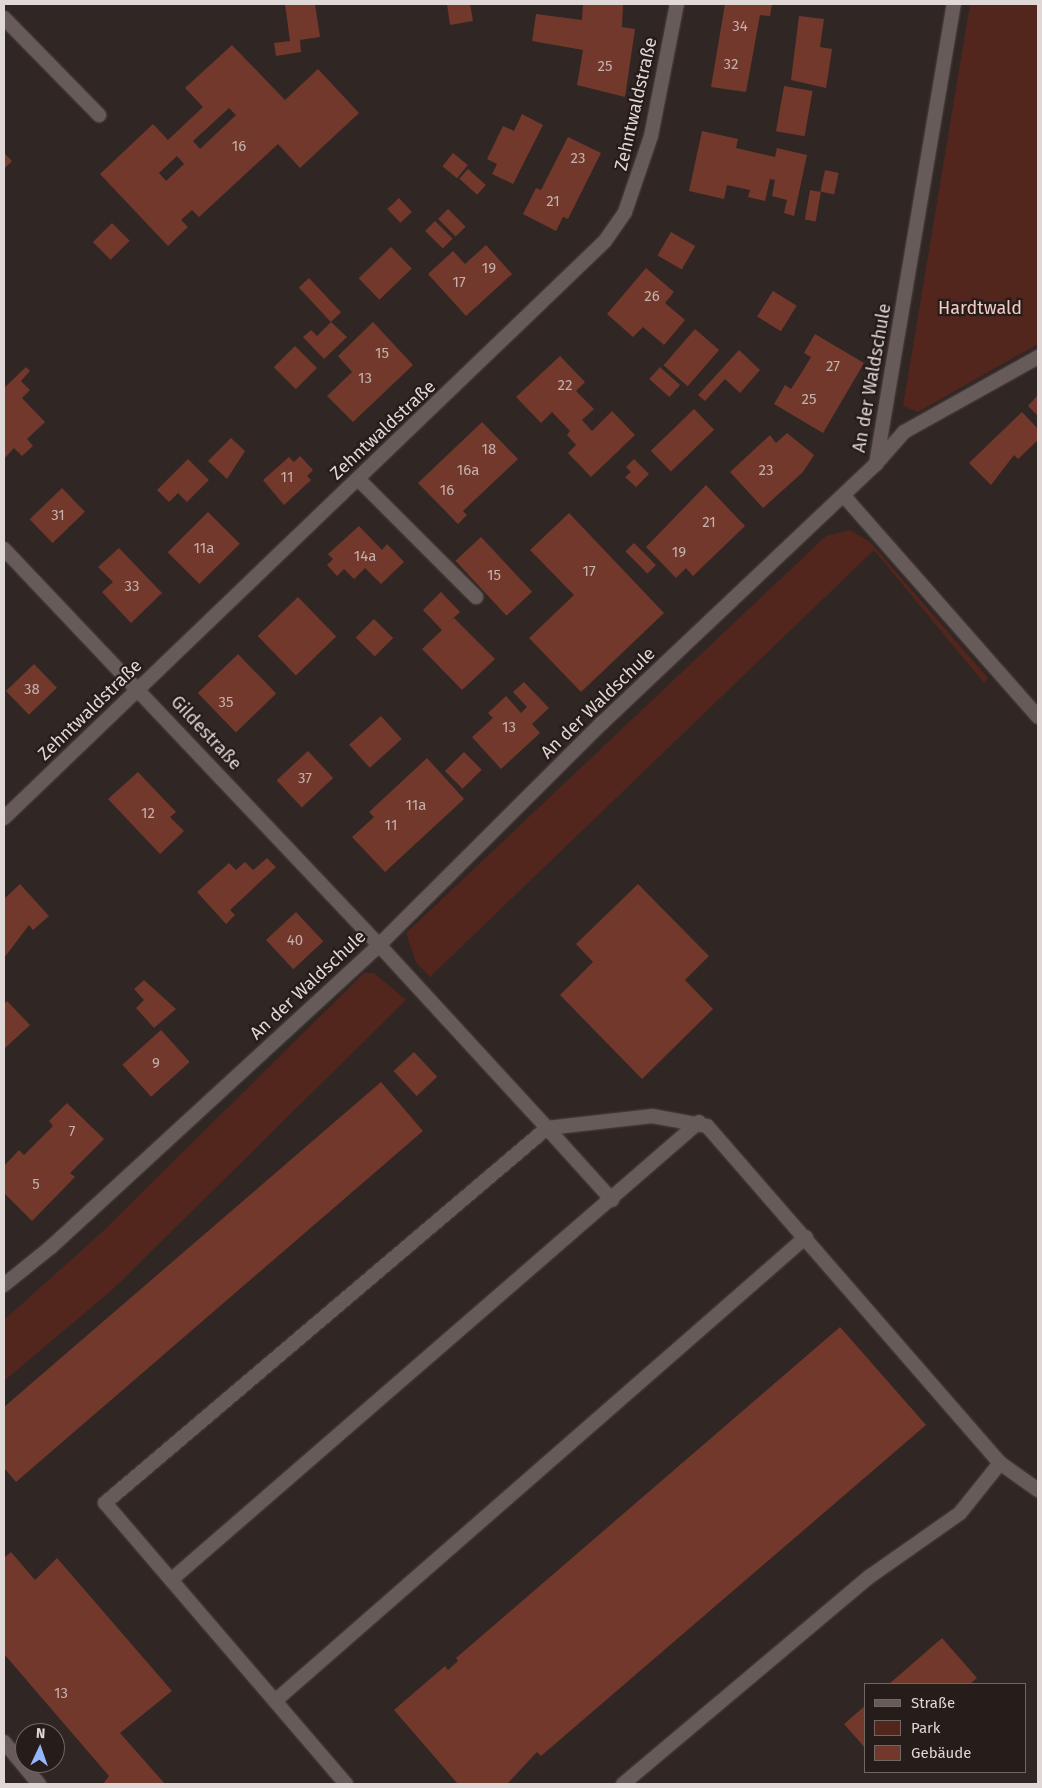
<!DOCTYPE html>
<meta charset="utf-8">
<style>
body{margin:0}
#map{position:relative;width:1042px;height:1788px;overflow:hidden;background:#302624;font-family:"Fira Sans",sans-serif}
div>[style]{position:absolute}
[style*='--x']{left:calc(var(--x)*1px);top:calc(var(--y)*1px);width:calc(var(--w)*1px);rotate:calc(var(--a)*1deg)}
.green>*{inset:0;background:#52261d}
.building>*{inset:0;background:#72382c;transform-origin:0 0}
.roads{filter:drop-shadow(0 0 1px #4c4341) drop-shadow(0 0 1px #4c4341)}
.service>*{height:14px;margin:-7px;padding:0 7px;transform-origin:7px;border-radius:7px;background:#675b59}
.minor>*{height:14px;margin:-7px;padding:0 7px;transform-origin:7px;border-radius:7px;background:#675b59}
span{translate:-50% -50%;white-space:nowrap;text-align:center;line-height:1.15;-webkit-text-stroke:4.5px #261d1a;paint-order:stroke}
.number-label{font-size:15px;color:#c4b0ac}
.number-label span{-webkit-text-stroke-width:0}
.street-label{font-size:18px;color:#dfd8d6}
.park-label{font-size:18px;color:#f3ccc3}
.frame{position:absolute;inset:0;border:5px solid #dfd8d6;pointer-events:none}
.legend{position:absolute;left:864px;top:1683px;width:162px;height:90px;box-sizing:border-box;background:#261d1a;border:1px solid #706865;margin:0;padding:6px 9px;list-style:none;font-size:15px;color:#dfd8d6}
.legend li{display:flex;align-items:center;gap:10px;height:25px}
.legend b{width:25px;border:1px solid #706865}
.north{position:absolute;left:15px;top:1723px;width:50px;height:50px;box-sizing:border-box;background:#261d1a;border:1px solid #706865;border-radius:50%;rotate:3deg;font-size:14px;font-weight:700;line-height:20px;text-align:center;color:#dfd8d6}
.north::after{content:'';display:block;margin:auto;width:18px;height:22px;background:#96b6fd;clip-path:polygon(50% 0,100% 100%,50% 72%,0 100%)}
</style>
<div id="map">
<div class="green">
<i style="clip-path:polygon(970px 4px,1038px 4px,1038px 344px,918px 412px,903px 406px)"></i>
<i style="clip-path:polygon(850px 530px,870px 542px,988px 678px,984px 683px,874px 550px,430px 977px,416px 962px,406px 933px,826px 536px)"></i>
<i style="clip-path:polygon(364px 973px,374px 973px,406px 1000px,113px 1289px,4px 1381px,4px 1320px,101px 1233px)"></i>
</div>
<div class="building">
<i style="clip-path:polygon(285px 4px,315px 4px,320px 37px,300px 40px,301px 52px,276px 56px,274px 43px,290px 41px)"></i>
<i style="clip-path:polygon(447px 4px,470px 4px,473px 21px,450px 25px)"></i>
<i style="clip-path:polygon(583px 4px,623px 4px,622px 27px,635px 29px,625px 97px,577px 85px,583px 50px,532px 41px,536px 14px,582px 20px)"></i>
<i style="clip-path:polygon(725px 4px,772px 4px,770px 16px,760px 15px,746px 92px,711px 87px)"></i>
<i style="clip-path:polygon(799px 16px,824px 19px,820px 47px,832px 49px,826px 88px,791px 80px)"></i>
<i style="clip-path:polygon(evenodd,232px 45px,285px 100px,318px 69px,359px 113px,300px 168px,278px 144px,199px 217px,192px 210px,181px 220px,188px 227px,168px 246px,100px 174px,153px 124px,168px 140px,203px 107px,185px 88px,232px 45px,229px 108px,236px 115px,200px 149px,193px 141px,229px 108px,232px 45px,177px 156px,184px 164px,166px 181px,159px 173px,177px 156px)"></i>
<i style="left:784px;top:86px;width:29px;height:46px;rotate:10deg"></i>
<i style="clip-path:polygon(522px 114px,543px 125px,513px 184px,492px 174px,497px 164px,487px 159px,503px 126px,514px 131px)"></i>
<i style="clip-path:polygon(702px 131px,738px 139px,736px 148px,775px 157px,777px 148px,807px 155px,794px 216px,784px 213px,787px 200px,772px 196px,775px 180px,770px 179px,765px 201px,748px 197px,750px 190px,727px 185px,724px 199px,689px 191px)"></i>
<i style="clip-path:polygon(568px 137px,601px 153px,568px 219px,563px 217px,556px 231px,523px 214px,536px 188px,541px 190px)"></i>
<i style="clip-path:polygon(4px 153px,12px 161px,4px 169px)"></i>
<i style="left:453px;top:153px;width:19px;height:17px;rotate:39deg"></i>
<i style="left:468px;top:169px;width:24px;height:13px;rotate:42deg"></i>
<i style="left:825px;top:170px;width:14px;height:22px;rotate:12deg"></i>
<i style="left:810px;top:190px;width:11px;height:30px;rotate:10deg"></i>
<i style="left:399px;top:198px;width:19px;height:16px;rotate:47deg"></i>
<i style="left:448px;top:209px;width:25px;height:14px;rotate:45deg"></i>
<i style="left:435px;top:221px;width:25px;height:14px;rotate:45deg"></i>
<i style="left:112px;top:223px;width:25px;height:27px;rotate:45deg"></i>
<i style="left:671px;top:232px;width:28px;height:27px;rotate:30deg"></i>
<i style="clip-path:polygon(486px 245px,512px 274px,466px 316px,428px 274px,453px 251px,465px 264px)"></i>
<i style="left:391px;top:247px;width:30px;height:45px;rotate:46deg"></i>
<i style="clip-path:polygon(646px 268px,674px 292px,665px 303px,685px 320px,664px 345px,643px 327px,633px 337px,607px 314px)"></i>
<i style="left:309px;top:278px;width:47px;height:14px;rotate:47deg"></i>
<i style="left:773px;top:291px;width:28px;height:30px;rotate:32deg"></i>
<i style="clip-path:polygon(331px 322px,347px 337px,324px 359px,303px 337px,311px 330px,317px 336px)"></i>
<i style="clip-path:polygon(373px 322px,413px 365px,353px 422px,327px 396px,352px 372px,338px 356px)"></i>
<i style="left:695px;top:329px;width:32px;height:48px;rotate:41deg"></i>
<i style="clip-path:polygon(815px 334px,864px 363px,823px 433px,774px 404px,785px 385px,791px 389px,802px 372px,811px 357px,804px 353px)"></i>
<i style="left:295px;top:346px;width:31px;height:30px;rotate:45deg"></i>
<i style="clip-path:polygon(739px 350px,760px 370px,740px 393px,725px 379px,705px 401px,698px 395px)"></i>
<i style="clip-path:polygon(560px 356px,585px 382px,576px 391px,594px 409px,582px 420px,592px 431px,612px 411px,635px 435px,591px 477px,568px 453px,576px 445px,567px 435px,570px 431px,552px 412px,541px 423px,516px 397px)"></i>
<i style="clip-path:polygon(26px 367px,30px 371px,21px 381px,30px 390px,22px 398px,45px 422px,27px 439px,33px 446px,22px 456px,14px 448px,4px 459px,4px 388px)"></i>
<i style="left:660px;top:367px;width:27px;height:16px;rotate:42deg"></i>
<i style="clip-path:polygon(1038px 395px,1038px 416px,1028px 406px)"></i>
<i style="left:694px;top:409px;width:29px;height:60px;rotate:46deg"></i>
<i style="clip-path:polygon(1022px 412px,1038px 429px,1038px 440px,1018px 459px,1014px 455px,991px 485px,969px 463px)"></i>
<i style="clip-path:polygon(482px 422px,518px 459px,463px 511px,467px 515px,458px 524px,418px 483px)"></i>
<i style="clip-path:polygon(787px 433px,814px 455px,803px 472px,763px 508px,730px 472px,770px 435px,776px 443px)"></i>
<i style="clip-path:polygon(231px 438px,245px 451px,227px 479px,208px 461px)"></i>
<i style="clip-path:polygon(300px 456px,313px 470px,307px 476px,311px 480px,284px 505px,263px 480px,289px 457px,294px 462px)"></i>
<i style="clip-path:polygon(188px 459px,209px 480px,187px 502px,178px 493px,169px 502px,157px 490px)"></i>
<i style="clip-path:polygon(634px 459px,649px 474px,636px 487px,625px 477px,631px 472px,626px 467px)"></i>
<i style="clip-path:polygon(706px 485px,745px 526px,693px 576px,686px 568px,676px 578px,646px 547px)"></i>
<i style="left:62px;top:488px;width:33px;height:45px;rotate:46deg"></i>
<i style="left:208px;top:512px;width:45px;height:57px;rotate:45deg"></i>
<i style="clip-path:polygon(569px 513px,664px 613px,581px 692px,529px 638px,574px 595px,530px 550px)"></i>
<i style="clip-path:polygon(359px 526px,382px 550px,387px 544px,404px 562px,381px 584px,365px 568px,354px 579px,344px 569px,337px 576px,327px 565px,333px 559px,328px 554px)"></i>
<i style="left:481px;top:537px;width:75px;height:35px;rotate:47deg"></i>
<i style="left:634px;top:543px;width:31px;height:12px;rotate:45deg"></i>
<i style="clip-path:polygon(119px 548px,162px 593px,131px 623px,102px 592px,113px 582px,98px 567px)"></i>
<i style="clip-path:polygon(441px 592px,460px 612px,447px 624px,454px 618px,495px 659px,462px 690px,422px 649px,442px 630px,423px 610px)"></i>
<i style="left:298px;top:597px;width:55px;height:56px;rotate:46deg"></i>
<i style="left:374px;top:619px;width:27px;height:26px;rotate:45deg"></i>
<i style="left:238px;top:654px;width:55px;height:56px;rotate:46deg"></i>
<i style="left:34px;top:664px;width:33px;height:39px;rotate:46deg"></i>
<i style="clip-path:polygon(524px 682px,549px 708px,532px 724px,540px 733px,501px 769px,472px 737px,493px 718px,488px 713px,506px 696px,521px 713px,527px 707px,513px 692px)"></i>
<i style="left:381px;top:716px;width:31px;height:43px;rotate:48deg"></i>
<i style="left:308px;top:751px;width:37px;height:43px;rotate:47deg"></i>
<i style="left:464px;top:752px;width:25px;height:27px;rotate:45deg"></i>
<i style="clip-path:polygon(427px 758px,464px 799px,385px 872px,352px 837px,374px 817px,369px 812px)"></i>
<i style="clip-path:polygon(138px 772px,176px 812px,170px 817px,184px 831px,160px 854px,108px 799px)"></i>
<i style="clip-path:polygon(267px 858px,276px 867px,230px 910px,235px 915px,226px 924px,197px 892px,229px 863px,236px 870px,245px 862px,253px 870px)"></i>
<i style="clip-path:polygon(20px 884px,49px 916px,33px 930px,29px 925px,4px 958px,4px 899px)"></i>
<i style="clip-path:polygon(638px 884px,709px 956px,685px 980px,713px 1009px,642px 1079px,560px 995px,593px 962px,576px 944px)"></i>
<i style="left:296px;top:912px;width:40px;height:41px;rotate:47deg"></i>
<i style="clip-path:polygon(144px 980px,176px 1009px,154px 1028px,136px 1008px,144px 1000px,134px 989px)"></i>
<i style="clip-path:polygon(7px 1001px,30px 1025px,4px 1049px,4px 1004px)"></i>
<i style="left:161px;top:1030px;width:43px;height:52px;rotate:48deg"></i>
<i style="left:414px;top:1052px;width:34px;height:28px;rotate:47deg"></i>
<i style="clip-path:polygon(381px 1082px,423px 1131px,16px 1482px,4px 1468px,4px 1407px)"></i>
<i style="clip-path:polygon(67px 1103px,104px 1139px,70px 1173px,75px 1177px,32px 1221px,4px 1193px,4px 1166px,19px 1150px,24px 1155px,53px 1126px,49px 1121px)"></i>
<i style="clip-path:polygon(840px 1327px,926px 1425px,541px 1756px,537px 1752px,507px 1784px,458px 1784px,394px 1710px,445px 1666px,448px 1670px,458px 1661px,456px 1658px)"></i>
<i style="clip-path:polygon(11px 1552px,35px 1580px,57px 1558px,172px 1691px,120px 1733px,165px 1784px,103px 1784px,109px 1776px,4px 1654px,4px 1558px)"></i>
<i style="clip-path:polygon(942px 1638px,977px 1678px,970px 1684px,889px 1684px)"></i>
<i style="clip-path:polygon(866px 1705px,866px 1749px,844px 1724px)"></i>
</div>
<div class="roads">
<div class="service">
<i style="--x:4;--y:18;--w:136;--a:45.6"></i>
<i style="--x:876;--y:464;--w:43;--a:-48.8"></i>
<i style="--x:904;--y:432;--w:154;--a:-29.2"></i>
<i style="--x:358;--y:479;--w:167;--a:45"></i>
<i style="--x:844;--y:496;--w:294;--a:48.7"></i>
<i style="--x:379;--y:945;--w:248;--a:47.4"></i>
<i style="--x:547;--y:1128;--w:106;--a:-6.5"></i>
<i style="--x:652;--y:1116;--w:56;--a:10.3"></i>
<i style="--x:707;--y:1126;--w:447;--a:49"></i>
<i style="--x:1000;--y:1463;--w:47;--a:35.4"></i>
<i style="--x:171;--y:1580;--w:699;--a:-40.94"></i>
<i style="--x:275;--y:1701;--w:705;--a:-41.15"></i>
<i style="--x:346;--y:1784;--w:370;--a:-130.6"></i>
<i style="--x:105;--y:1503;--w:580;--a:-40.31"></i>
<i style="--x:547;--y:1128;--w:97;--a:47.9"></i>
<i style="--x:623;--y:1784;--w:322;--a:-40.1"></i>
<i style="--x:869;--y:1577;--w:111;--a:-35.1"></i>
<i style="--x:960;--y:1513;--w:64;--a:-51.3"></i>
</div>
<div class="minor">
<i style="--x:4;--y:549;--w:545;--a:46.56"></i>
<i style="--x:4;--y:818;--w:833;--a:-43.83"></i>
<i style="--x:605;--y:241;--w:35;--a:-55"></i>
<i style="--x:625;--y:212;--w:80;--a:-71.1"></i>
<i style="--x:651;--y:136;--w:135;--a:-78.9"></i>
<i style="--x:4;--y:1285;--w:60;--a:-39"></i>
<i style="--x:51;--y:1247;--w:446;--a:-42.6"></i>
<i style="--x:379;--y:945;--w:315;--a:-44.9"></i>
<i style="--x:602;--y:723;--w:377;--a:-43.4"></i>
<i style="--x:876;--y:464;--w:467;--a:-80.4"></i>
<i style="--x:4;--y:1742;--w:55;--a:50.2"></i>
</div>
</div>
<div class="number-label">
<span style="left:740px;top:27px">34</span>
<span style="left:731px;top:65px">32</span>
<span style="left:605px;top:67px">25</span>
<span style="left:239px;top:147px">16</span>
<span style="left:578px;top:159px">23</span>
<span style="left:553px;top:202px">21</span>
<span style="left:489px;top:269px">19</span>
<span style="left:459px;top:283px">17</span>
<span style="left:652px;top:297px">26</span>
<span style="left:382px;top:354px">15</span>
<span style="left:833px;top:367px">27</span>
<span style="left:365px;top:379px">13</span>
<span style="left:565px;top:386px">22</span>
<span style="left:809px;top:400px">25</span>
<span style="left:489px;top:450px">18</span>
<span style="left:468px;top:471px">16a</span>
<span style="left:766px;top:471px">23</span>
<span style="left:287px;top:478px">11</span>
<span style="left:447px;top:491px">16</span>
<span style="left:58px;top:516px">31</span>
<span style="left:709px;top:523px">21</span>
<span style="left:204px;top:549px">11a</span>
<span style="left:679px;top:553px">19</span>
<span style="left:365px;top:557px">14a</span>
<span style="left:589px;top:572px">17</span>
<span style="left:494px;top:576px">15</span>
<span style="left:132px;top:587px">33</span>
<span style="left:32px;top:690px">38</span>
<span style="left:226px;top:703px">35</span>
<span style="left:509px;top:728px">13</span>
<span style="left:305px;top:779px">37</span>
<span style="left:416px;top:806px">11a</span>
<span style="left:148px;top:814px">12</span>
<span style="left:391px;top:826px">11</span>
<span style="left:295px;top:941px">40</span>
<span style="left:156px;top:1064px">9</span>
<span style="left:72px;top:1132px">7</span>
<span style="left:36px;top:1185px">5</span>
<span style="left:61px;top:1694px">13</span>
</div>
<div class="street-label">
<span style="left:636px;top:104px;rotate:-77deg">Zehntwaldstraße</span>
<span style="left:872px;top:378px;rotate:-80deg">An der Waldschule</span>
<span style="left:383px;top:430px;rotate:-43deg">Zehntwaldstraße</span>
<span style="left:598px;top:703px;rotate:-44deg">An der Waldschule</span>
<span style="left:90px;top:710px;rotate:-44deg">Zehntwaldstraße</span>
<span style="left:206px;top:733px;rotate:47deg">Gildestraße</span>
<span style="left:308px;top:985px;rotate:-43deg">An der Waldschule</span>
</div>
<div class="park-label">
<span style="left:980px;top:308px">Hardtwald</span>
</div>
<div class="frame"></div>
<ul class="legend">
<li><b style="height:6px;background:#675b59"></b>Straße</li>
<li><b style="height:14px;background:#52261d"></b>Park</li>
<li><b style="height:14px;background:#72382c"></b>Gebäude</li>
</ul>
<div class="north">N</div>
</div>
